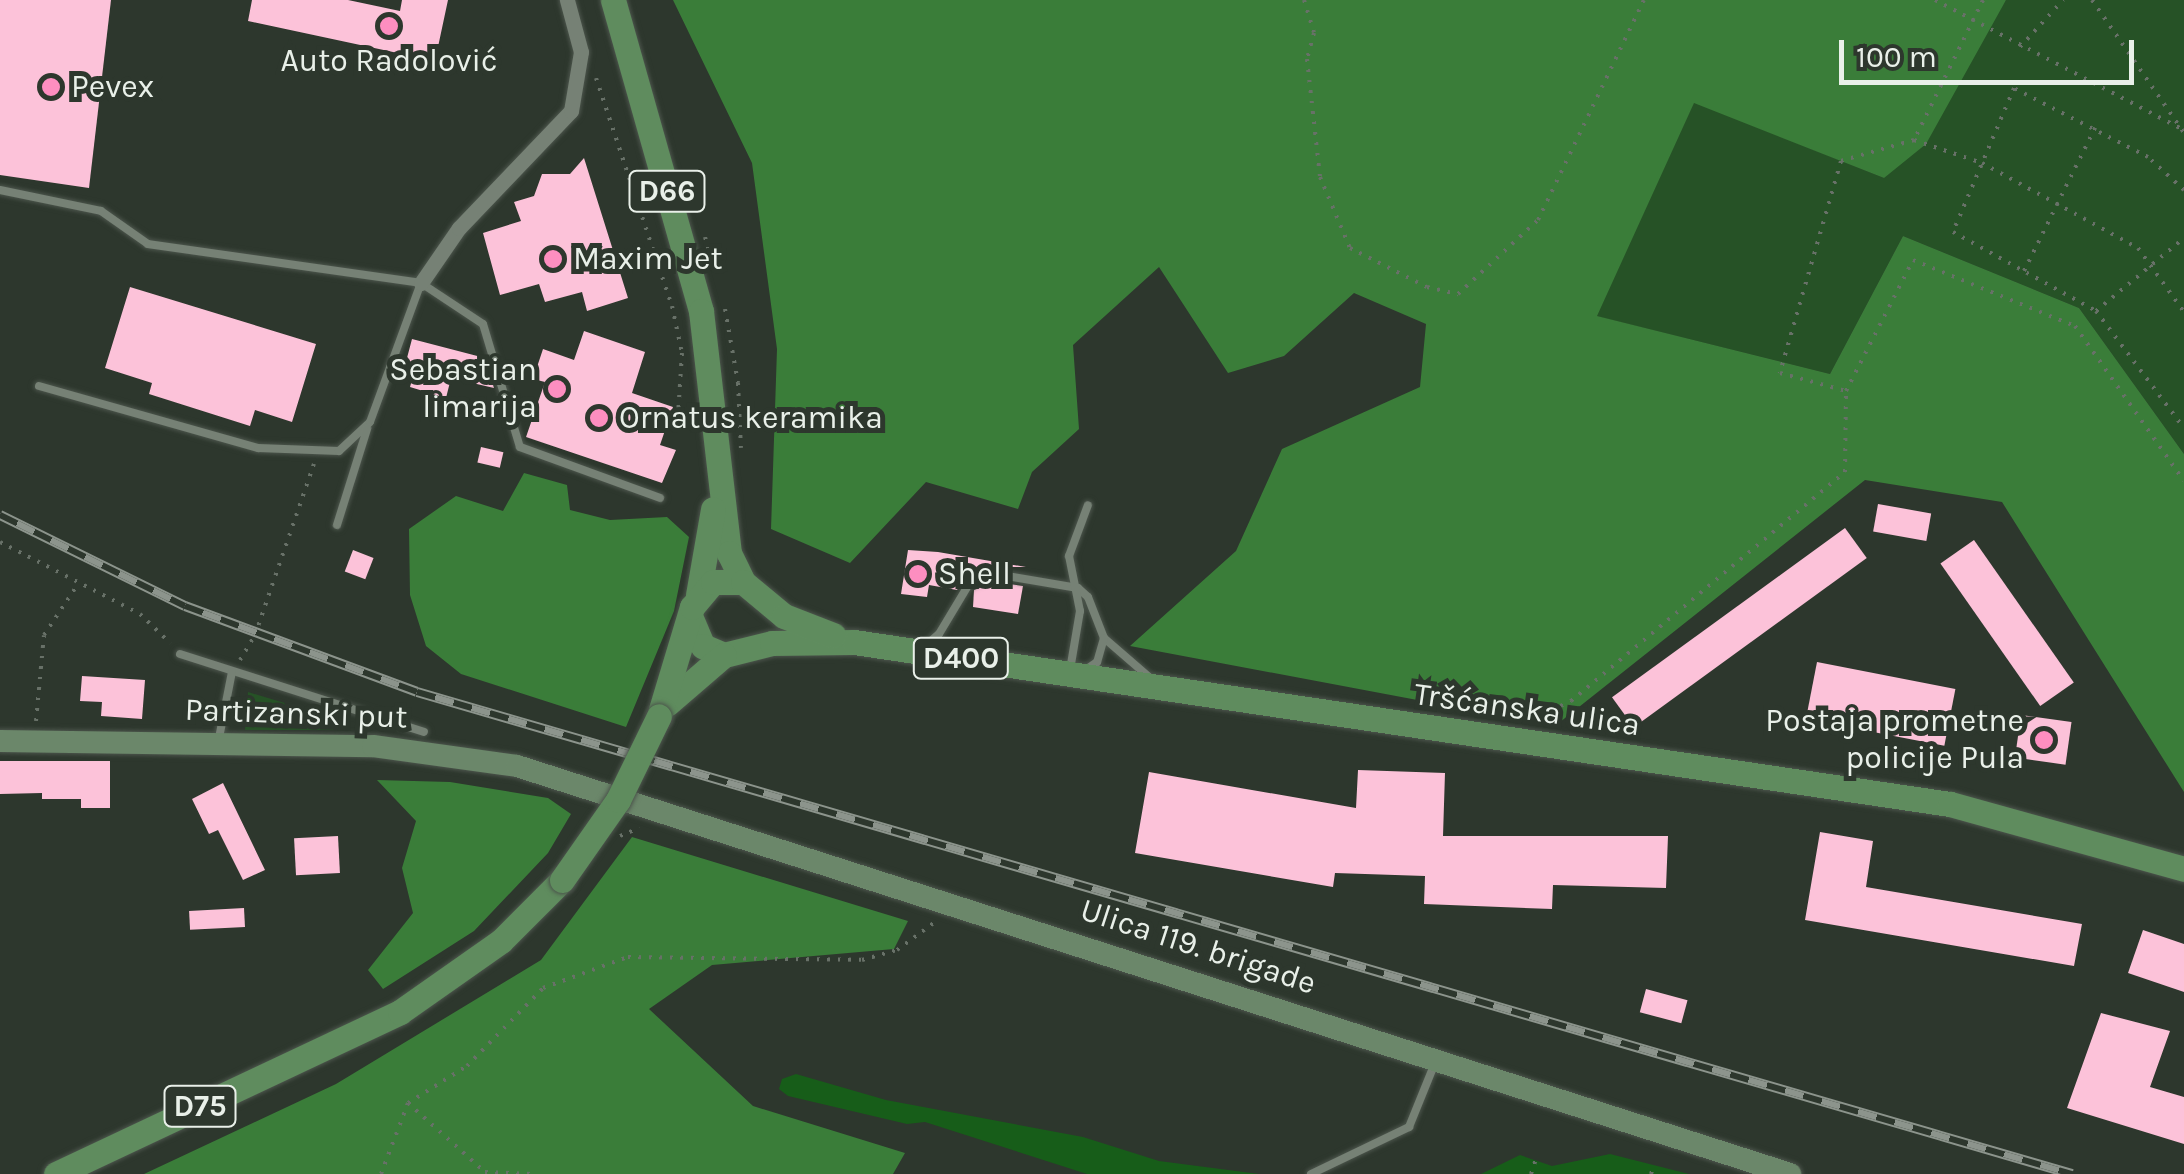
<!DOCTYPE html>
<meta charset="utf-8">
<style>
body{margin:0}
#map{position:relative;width:2184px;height:1174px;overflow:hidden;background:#2d372d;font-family:Karla,sans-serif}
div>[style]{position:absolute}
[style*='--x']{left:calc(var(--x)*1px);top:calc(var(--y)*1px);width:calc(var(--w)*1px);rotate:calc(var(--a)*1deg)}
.green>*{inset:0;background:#265226}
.forest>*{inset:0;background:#3a7d39}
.water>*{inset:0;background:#175d19}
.building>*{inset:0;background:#fcc2d9;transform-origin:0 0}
.path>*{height:4px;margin-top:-2px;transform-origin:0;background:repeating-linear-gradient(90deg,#687168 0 2.5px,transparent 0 10.5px)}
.roads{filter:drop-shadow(0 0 2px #4c554c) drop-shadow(0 0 2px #4c554c)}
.lane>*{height:8px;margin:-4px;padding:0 4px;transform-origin:4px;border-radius:4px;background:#768175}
.street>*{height:15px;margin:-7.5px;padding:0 7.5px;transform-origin:7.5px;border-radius:7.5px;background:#768175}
.secondary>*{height:22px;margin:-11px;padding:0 11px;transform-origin:11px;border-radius:11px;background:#6b876a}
.primary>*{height:25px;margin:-12.5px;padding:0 12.5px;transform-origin:12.5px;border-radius:12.5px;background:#5f8c5e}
.rail>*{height:10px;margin-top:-5px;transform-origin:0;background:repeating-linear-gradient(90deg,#2d372d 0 19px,#8c948c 0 38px);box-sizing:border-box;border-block:2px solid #8c948c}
.bridges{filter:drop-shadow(0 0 2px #4c554c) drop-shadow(0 0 2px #4c554c)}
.primary-bridge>*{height:25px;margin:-12.5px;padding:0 12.5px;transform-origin:12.5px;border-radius:12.5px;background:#5f8c5e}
.dots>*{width:28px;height:28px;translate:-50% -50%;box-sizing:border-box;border:5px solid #2d372d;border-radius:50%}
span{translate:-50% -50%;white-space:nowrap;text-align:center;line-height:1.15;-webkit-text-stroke:10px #2d372d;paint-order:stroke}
.shield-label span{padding:2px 8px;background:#2d372d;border:2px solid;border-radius:8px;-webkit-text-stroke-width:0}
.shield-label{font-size:30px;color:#e9f0e9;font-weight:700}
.poi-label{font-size:32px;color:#e9f0e9}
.left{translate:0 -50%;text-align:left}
.right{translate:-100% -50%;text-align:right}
.street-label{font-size:32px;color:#e9f0e9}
.scale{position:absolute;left:1839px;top:40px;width:295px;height:45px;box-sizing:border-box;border:5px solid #e9f0e9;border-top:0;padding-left:12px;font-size:30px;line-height:35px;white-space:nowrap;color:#e9f0e9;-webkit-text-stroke:8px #2d372d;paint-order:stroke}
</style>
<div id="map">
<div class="green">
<i style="clip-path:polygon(2006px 0,2184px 0,2184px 454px,2079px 308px,1903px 236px,1830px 374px,1596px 316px,1694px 102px,1884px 178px)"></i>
<i style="clip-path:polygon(248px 692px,341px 720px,339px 730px,245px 730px)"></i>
</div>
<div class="forest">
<i style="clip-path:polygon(673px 0,2006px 0,1926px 144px,1884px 178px,1694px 103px,1597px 316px,1830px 374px,1903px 236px,2079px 308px,2184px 454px,2184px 792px,2002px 502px,1865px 480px,1555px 726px,1130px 646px,1236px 551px,1282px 449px,1420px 387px,1426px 324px,1354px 293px,1284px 356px,1228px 373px,1159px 267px,1073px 345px,1079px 429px,1032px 472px,1018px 509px,926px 482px,850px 563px,771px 529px,777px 349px,752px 163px)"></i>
<i style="clip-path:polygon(524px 473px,567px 485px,570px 510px,610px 520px,667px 517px,689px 537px,674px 611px,626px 727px,461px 674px,426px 646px,410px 595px,409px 529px,456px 496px,503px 511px)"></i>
<i style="clip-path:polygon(377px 780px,450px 782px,548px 798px,571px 814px,548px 853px,474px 931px,383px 989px,368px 970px,413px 913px,402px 868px,416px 821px)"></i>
<i style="clip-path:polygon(632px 837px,908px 921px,894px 949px,712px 965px,649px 1009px,753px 1106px,905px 1153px,893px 1174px,144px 1174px,336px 1084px,541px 960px)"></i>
</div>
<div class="water">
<i style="clip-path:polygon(796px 1074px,886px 1100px,1083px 1137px,1159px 1161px,1259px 1174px,1087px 1174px,925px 1122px,907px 1124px,788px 1096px,779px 1089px,782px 1079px)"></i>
<i style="clip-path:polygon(1610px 1154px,1689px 1174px,1481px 1174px,1520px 1155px,1552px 1166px)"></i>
</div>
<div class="building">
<i style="clip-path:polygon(0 0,111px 0,89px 188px,0 175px)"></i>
<i style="clip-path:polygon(252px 0,348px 0,400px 11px,402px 0,448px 0,435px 61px,248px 21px)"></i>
<i style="clip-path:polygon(584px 158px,628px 298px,587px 311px,582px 292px,545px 302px,539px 284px,500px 295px,483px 233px,521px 221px,514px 202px,534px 196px,542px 174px,570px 174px)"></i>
<i style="clip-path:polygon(130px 287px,316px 344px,292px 422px,255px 410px,250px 426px,149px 394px,152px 383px,105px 368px)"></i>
<i style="clip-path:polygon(584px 331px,645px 352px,632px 393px,673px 407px,660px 445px,676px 450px,662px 483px,526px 437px,545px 382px,533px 379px,543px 349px,574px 360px)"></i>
<i style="clip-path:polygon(412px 339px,485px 358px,494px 388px,451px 378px,446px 398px,410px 387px,413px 376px,403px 373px)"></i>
<i style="left:481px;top:447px;width:23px;height:16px;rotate:13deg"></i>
<i style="left:1878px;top:504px;width:54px;height:28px;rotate:10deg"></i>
<i style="left:1845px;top:528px;width:37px;height:288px;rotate:54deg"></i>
<i style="left:1974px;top:540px;width:174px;height:41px;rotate:55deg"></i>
<i style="left:353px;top:550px;width:22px;height:23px;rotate:21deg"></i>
<i style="clip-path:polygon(908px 550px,938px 552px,1026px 567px,992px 567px,965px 578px,957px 590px,929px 585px,927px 597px,901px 594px)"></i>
<i style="clip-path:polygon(996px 582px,1023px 586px,1018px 614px,973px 607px,974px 590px)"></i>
<i style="left:1817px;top:662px;width:141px;height:58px;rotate:11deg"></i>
<i style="clip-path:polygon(82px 676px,145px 680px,142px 719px,101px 716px,102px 702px,80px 701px)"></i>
<i style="left:2021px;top:715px;width:51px;height:43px;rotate:8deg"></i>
<i style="clip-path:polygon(0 761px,110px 761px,110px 808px,81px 808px,81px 799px,42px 799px,42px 793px,0 794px)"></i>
<i style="clip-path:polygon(1358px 770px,1445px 773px,1443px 836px,1668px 836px,1666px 888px,1553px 885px,1552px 909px,1424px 904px,1425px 876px,1335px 873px,1333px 887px,1135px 853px,1149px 772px,1356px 808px)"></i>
<i style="clip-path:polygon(223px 783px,265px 870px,243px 880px,218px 830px,209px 834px,192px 799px)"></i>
<i style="clip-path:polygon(1820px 832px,1873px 841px,1866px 887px,2082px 924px,2074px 966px,1805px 920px)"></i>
<i style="left:338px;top:836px;width:37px;height:44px;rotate:87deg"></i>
<i style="left:244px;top:908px;width:19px;height:55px;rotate:87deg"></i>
<i style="clip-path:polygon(2143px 930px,2184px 944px,2184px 992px,2128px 973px)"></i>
<i style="left:1646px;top:989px;width:43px;height:24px;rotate:15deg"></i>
<i style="clip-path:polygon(2101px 1013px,2170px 1031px,2150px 1087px,2184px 1097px,2184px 1144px,2067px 1108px)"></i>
</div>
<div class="path">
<i style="--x:1304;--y:0;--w:34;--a:73"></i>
<i style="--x:1314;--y:33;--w:27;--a:105"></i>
<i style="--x:1307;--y:59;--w:119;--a:83.7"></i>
<i style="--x:1320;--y:177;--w:77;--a:67.1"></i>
<i style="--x:1350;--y:248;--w:86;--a:26.9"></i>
<i style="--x:1427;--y:287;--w:32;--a:13"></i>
<i style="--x:1458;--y:294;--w:109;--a:-42.8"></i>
<i style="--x:1538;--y:220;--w:244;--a:-64.3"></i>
<i style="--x:1935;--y:0;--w:276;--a:27.6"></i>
<i style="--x:1983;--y:0;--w:156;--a:116.2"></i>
<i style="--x:1914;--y:140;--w:72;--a:18.7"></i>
<i style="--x:1982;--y:163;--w:178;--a:28.6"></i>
<i style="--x:2138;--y:248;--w:79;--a:54.3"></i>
<i style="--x:2092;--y:0;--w:162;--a:55.3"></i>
<i style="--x:2020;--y:47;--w:64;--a:-47.5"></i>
<i style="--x:596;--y:78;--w:240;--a:71.6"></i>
<i style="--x:672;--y:306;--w:48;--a:78"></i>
<i style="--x:682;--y:353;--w:77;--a:93.7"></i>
<i style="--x:1914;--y:140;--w:76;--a:164"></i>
<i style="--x:1841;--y:161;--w:221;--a:106.1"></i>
<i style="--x:1780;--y:373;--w:68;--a:15.3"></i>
<i style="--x:1846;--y:391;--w:147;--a:-62.9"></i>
<i style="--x:1913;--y:260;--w:175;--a:22.2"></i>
<i style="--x:2075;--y:326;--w:189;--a:54.9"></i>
<i style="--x:2184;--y:190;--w:49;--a:-137.5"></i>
<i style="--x:2148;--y:157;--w:151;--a:-152.8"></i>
<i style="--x:2014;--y:88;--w:156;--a:113"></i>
<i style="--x:1953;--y:232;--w:163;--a:28.9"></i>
<i style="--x:2096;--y:311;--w:146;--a:53.1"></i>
<i style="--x:705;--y:237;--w:41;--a:74.2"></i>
<i style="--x:2024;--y:271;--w:160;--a:-63.6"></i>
<i style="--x:725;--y:309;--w:75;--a:80"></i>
<i style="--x:738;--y:383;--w:65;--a:87.4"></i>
<i style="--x:2096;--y:311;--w:114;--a:-39.7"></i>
<i style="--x:0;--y:542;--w:157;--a:27.2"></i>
<i style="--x:140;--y:614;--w:42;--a:44"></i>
<i style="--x:240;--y:660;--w:29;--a:-59"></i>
<i style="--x:255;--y:635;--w:181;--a:-71"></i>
<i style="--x:1532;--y:719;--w:43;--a:-24.8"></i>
<i style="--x:1571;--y:701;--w:357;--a:-39.9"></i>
<i style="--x:1845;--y:472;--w:80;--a:-89.3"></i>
<i style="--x:36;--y:721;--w:86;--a:-84.7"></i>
<i style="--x:44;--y:635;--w:58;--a:-56.3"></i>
<i style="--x:620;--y:836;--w:21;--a:-23"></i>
<i style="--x:408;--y:1103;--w:103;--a:41.9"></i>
<i style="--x:485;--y:1172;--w:48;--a:2.4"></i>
<i style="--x:381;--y:1174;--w:76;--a:-69.2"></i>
<i style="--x:408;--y:1103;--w:70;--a:-32.1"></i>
<i style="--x:467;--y:1066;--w:109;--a:-45.7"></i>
<i style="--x:543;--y:988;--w:90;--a:-20"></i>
<i style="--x:628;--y:957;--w:234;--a:0.7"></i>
<i style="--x:862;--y:960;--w:36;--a:-16"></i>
<i style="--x:897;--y:950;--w:47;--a:-36.4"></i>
<i style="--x:1531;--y:1174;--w:16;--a:-72"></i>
<i style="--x:1651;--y:1174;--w:9;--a:-72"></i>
</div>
<div class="roads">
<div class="lane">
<i style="--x:0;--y:190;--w:103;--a:11.7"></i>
<i style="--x:101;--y:211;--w:57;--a:35.1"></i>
<i style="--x:148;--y:244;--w:276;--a:8.1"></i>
<i style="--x:421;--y:283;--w:74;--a:33.5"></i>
<i style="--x:483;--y:324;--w:128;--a:73.3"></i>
<i style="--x:520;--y:447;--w:149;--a:20"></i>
<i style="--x:39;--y:386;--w:228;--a:15.8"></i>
<i style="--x:258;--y:448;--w:81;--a:2.1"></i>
<i style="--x:339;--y:451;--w:42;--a:-43.1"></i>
<i style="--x:370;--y:422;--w:148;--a:-69.9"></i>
<i style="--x:337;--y:525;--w:101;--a:-72.6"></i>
<i style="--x:1104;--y:638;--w:60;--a:40.9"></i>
<i style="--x:925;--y:646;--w:18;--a:-41"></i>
<i style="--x:939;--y:634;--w:58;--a:-59"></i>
<i style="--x:969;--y:584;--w:28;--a:-21"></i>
<i style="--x:995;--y:574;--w:84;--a:9.6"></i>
<i style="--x:1078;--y:588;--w:13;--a:42"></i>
<i style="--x:1088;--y:597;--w:44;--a:68.7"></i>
<i style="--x:1104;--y:638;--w:25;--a:106"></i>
<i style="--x:1097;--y:662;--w:12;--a:145"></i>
<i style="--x:180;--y:654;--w:256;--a:17.7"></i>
<i style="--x:1070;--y:670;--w:60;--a:-80.4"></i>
<i style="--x:1080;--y:611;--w:56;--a:-101.3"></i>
<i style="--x:1069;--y:556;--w:54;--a:-69.6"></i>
<i style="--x:219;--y:738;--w:67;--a:-78.9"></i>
<i style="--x:1311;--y:1174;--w:109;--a:-25.6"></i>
<i style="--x:1409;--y:1127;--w:67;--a:-68"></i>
</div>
<div class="street">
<i style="--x:421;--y:283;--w:67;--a:-55.4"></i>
<i style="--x:459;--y:228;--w:162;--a:-46.3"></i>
<i style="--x:571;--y:111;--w:60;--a:-80.4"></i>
<i style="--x:581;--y:52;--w:54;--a:-105.1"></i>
</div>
<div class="secondary">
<i style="--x:0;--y:741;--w:373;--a:0.8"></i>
<i style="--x:373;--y:746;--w:145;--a:7.9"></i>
<i style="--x:517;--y:766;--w:1337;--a:17.77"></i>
</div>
<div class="primary">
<i style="--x:613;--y:0;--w:323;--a:74.2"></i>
<i style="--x:701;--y:311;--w:244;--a:83.4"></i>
<i style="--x:729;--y:553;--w:32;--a:64"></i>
<i style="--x:698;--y:595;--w:87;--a:-80.1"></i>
<i style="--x:690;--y:616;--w:33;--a:67"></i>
<i style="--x:703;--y:646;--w:23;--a:23"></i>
<i style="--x:724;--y:655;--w:49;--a:-14"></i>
<i style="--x:772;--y:643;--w:82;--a:-0.7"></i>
<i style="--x:854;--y:642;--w:1108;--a:8.41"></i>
<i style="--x:1950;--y:804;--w:243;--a:15.5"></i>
<i style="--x:667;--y:704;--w:75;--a:-40.7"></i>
<i style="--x:659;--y:716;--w:114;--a:-73.2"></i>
<i style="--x:692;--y:607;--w:33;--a:-50"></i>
<i style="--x:713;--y:582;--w:30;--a:0"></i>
<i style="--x:743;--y:582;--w:53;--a:39.7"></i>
<i style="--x:784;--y:616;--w:53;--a:21.2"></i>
<i style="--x:56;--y:1174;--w:380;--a:-25.2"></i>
<i style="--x:400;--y:1012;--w:123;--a:-35.1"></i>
<i style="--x:501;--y:941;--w:86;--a:-45"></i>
</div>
</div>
<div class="rail">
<i style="--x:0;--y:515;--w:206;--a:26.2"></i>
<i style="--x:185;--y:606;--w:247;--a:20.3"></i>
<i style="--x:417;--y:692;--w:1724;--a:16.24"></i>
</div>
<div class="bridges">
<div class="primary-bridge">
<i style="--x:562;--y:880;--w:98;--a:-55"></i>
<i style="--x:618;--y:800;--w:93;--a:-64"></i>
</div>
</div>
<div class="dots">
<i style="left:389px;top:26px;background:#fd8ec0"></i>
<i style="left:51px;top:87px;background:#fd8ec0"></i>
<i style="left:553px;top:259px;background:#fd8ec0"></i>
<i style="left:557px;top:389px;background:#fd8ec0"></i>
<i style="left:599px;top:418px;background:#fd8ec0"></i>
<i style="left:918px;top:574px;background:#fd8ec0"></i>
<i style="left:2044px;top:740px;background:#fd8ec0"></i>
</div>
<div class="shield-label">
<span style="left:667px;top:191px">D66</span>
<span style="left:961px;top:658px">D400</span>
<span style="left:200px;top:1106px">D75</span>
</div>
<div class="poi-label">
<span style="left:389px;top:61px">Auto Radolović</span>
<span class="left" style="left:71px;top:87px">Pevex</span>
<span class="left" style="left:573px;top:259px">Maxim Jet</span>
<span class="right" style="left:537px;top:389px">Sebastian<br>limarija</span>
<span class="left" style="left:619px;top:418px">Ornatus keramika</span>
<span class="left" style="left:938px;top:574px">Shell</span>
<span class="right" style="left:2024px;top:740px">Postaja prometne<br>policije Pula</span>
</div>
<div class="street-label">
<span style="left:1527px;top:710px;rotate:8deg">Tršćanska ulica</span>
<span style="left:296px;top:714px;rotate:2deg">Partizanski put</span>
<span style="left:1198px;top:947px;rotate:18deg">Ulica 119. brigade</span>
</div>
<div class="scale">100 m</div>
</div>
